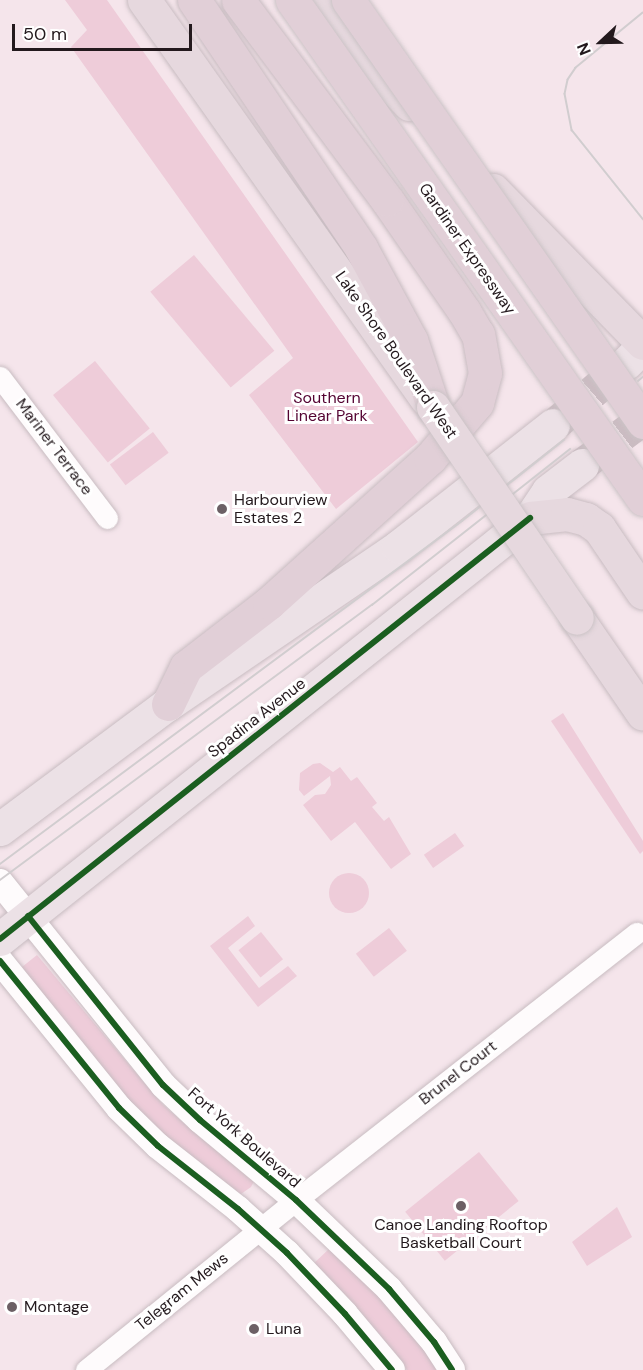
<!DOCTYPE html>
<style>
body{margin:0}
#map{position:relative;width:643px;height:1370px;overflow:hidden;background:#f5e5eb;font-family:"DM Sans",sans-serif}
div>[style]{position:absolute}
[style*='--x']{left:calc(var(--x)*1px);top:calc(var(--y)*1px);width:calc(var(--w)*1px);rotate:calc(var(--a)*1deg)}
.green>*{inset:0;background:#eeccd9;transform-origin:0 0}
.round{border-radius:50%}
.primary-tunnel>*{height:33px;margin-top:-16.5px;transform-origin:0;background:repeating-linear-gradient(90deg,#cbbcc2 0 33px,transparent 0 49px)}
.roads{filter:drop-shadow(0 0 2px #c8bcc1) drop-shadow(0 0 2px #c8bcc1)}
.minor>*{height:21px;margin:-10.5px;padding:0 10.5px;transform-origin:10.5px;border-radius:10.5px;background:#fefbfc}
.tertiary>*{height:26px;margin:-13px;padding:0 13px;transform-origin:13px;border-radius:13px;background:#fefbfc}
.primary>*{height:33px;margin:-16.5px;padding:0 16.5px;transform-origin:16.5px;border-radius:16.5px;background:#ece1e6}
.trunk>*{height:33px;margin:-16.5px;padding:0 16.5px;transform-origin:16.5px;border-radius:16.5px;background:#e6d8de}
.motorway>*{height:33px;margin:-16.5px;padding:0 16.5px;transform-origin:16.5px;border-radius:16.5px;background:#e1cfd7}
.tram>*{height:1.5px;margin:-0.75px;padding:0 0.75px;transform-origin:0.75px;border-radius:0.75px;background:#d1cdcf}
.bridges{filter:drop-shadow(0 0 2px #cbc3c6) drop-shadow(0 0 2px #cbc3c6)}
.trunk-bridge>*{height:33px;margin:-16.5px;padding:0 16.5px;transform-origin:16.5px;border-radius:16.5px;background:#e6d8de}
.motorway-bridge>*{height:33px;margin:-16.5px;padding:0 16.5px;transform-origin:16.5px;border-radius:16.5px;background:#e1cfd7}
.cycleway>*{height:6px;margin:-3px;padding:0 3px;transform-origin:3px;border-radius:3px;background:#1b5e20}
.dots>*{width:16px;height:16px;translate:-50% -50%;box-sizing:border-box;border:3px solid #fff;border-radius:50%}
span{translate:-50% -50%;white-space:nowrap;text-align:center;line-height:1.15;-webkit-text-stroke:6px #fff;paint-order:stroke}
.street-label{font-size:16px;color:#23191d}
.park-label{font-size:16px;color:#540332}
.poi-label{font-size:16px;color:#23191d}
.left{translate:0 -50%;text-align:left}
.north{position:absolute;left:571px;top:12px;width:60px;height:60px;-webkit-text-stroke:4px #fff;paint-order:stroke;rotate:248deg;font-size:16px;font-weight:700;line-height:24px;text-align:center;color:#23191d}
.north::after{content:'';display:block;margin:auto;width:21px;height:27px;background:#23191d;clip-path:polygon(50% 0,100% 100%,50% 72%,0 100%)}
.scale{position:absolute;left:12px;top:24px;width:180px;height:27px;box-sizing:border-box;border:3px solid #23191d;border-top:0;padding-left:8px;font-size:18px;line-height:21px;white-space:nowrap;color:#23191d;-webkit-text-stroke:4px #fff;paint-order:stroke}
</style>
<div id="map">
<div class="green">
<i style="clip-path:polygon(65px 0,107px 0,418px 442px,336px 509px,249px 395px,293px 358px,71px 47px,87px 30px)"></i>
<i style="left:194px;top:255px;width:125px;height:57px;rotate:50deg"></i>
<i style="left:95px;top:361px;width:87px;height:54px;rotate:51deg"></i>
<i style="left:153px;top:432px;width:26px;height:54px;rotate:53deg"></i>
<i style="clip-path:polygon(563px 713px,643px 841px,643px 851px,640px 854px,551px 721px)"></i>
<i style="clip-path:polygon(320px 763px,333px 772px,340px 767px,351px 781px,357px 777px,377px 803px,372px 807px,384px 821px,389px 817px,411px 854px,391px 869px,355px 822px,331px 841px,303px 805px,315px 795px,325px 794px,331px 785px,330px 776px,304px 796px,299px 790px,300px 773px,313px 764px)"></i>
<i style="left:455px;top:833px;width:16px;height:38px;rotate:55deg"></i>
<i class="round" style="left:329px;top:873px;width:40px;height:40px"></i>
<i style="clip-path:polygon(248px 916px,255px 926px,228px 948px,259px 988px,288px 966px,297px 976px,258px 1007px,210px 946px)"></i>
<i style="left:389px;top:928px;width:29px;height:42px;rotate:52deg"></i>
<i style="left:261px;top:932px;width:35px;height:29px;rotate:51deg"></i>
<i style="clip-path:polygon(37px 955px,162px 1104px,202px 1139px,255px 1179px,251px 1187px,241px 1194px,237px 1193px,164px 1142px,17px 971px)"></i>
<i style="left:479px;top:1152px;width:63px;height:95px;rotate:51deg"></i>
<i style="clip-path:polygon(617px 1207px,632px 1237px,587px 1266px,572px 1242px)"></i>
<i style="clip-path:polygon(330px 1248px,386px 1302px,442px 1370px,407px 1370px,378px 1333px,311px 1266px)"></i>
</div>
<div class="primary-tunnel">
<i style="--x:555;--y:424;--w:94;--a:-40.7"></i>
<i style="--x:583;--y:464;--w:75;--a:-36.9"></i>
</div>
<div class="roads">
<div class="minor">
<i style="--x:0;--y:377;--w:177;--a:52.8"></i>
<i style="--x:86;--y:1370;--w:270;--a:-39"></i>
<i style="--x:296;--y:1200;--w:433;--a:-38.1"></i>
</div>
<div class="tertiary">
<i style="--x:0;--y:882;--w:260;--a:51.2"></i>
<i style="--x:163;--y:1085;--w:51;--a:43.4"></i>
<i style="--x:200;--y:1120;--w:125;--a:39.8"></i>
<i style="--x:296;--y:1200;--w:129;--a:43.7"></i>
<i style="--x:389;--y:1289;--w:70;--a:49.7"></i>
<i style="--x:434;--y:1342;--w:33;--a:57"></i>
<i style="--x:0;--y:961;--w:189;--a:51"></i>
<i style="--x:119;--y:1108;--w:54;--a:44.3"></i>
<i style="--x:158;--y:1146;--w:102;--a:38.2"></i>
<i style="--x:238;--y:1209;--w:66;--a:41.9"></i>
<i style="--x:287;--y:1253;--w:84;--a:46.4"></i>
<i style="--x:345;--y:1314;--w:73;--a:50"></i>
</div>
<div class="primary">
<i style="--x:626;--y:363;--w:24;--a:-45"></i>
<i style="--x:0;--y:829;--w:209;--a:-36.7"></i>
<i style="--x:168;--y:704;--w:278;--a:-34.3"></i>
<i style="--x:398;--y:547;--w:197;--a:-38.2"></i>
<i style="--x:0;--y:939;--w:677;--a:-38.46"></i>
<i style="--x:530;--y:518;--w:32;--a:-56"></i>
<i style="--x:548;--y:491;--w:43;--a:-37.4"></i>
</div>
<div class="trunk">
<i style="--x:144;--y:0;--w:489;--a:54.7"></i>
<i style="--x:328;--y:0;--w:86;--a:55.4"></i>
<i style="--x:377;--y:71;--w:46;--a:45.9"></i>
<i style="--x:493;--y:190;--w:214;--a:45.6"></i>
<i style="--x:530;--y:518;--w:37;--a:-6"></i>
<i style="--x:567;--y:514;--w:20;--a:15"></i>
<i style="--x:586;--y:519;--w:16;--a:35"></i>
<i style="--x:599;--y:528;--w:78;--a:55.9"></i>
<i style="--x:577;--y:618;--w:116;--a:55.5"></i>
</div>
<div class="motorway">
<i style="--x:194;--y:0;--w:299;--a:56"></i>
<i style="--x:361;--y:248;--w:105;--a:61.5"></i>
<i style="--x:411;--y:340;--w:71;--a:71.8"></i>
<i style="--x:168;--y:704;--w:41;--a:-64.1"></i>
<i style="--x:186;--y:667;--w:105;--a:-37.6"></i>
<i style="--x:269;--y:603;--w:217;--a:-42"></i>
<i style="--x:430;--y:458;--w:72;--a:-49.5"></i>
<i style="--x:477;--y:403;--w:31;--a:-75"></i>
<i style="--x:485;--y:373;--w:39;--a:-100"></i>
<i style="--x:478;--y:335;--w:28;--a:-120"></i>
<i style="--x:464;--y:311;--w:135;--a:-124.7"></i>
<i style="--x:387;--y:200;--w:249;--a:-126.7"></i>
</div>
</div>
<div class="tram">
<i style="--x:643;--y:13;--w:87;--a:140.6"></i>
<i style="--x:576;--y:68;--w:14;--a:124"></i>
<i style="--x:568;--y:80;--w:14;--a:102"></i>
<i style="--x:565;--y:94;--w:37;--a:79"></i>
<i style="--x:572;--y:130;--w:114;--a:51.4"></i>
<i style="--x:638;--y:381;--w:6;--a:-39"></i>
<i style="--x:0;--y:864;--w:575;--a:-36.59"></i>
<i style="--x:462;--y:521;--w:130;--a:-38.5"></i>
<i style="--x:0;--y:880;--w:463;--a:-36.5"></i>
<i style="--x:372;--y:605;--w:252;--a:-38.2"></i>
</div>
<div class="bridges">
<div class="trunk-bridge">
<i style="--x:433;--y:407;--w:255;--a:55.7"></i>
</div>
<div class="motorway-bridge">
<i style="--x:292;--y:0;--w:610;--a:54.88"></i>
<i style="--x:348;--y:0;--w:515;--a:55.04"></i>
</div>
</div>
<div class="cycleway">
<i style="--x:28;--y:916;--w:216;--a:51.4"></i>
<i style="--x:163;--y:1085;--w:51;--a:43.4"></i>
<i style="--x:200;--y:1120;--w:125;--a:39.8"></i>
<i style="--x:296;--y:1200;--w:129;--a:43.7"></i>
<i style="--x:389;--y:1289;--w:70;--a:49.7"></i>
<i style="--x:434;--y:1342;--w:33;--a:57"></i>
<i style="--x:0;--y:939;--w:677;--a:-38.46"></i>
<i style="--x:0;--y:961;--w:189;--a:51"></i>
<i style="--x:119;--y:1108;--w:54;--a:44.3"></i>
<i style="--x:158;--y:1146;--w:102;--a:38.2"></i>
<i style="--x:238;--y:1209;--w:66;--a:41.9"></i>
<i style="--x:287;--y:1253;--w:84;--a:46.4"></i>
<i style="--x:345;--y:1314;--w:73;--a:50"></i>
</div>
<div class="dots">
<i style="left:222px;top:509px;background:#6c6065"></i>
<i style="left:461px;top:1206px;background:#6c6065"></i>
<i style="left:12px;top:1307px;background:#6c6065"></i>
<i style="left:254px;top:1329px;background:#6c6065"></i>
</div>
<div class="street-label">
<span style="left:467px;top:249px;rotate:55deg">Gardiner Expressway</span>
<span style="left:396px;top:355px;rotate:55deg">Lake Shore Boulevard West</span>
<span style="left:54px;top:447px;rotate:53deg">Mariner Terrace</span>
<span style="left:257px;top:718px;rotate:-38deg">Spadina Avenue</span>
<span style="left:458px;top:1073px;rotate:-38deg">Brunel Court</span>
<span style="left:244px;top:1138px;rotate:41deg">Fort York Boulevard</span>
<span style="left:182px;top:1292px;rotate:-39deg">Telegram Mews</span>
</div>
<div class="park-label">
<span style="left:327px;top:407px">Southern<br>Linear Park</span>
</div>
<div class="poi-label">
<span class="left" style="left:234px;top:509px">Harbourview<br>Estates 2</span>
<span style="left:461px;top:1234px">Canoe Landing Rooftop<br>Basketball Court</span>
<span class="left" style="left:24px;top:1307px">Montage</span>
<span class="left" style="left:266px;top:1329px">Luna</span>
</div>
<div class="north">N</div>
<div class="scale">50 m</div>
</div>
